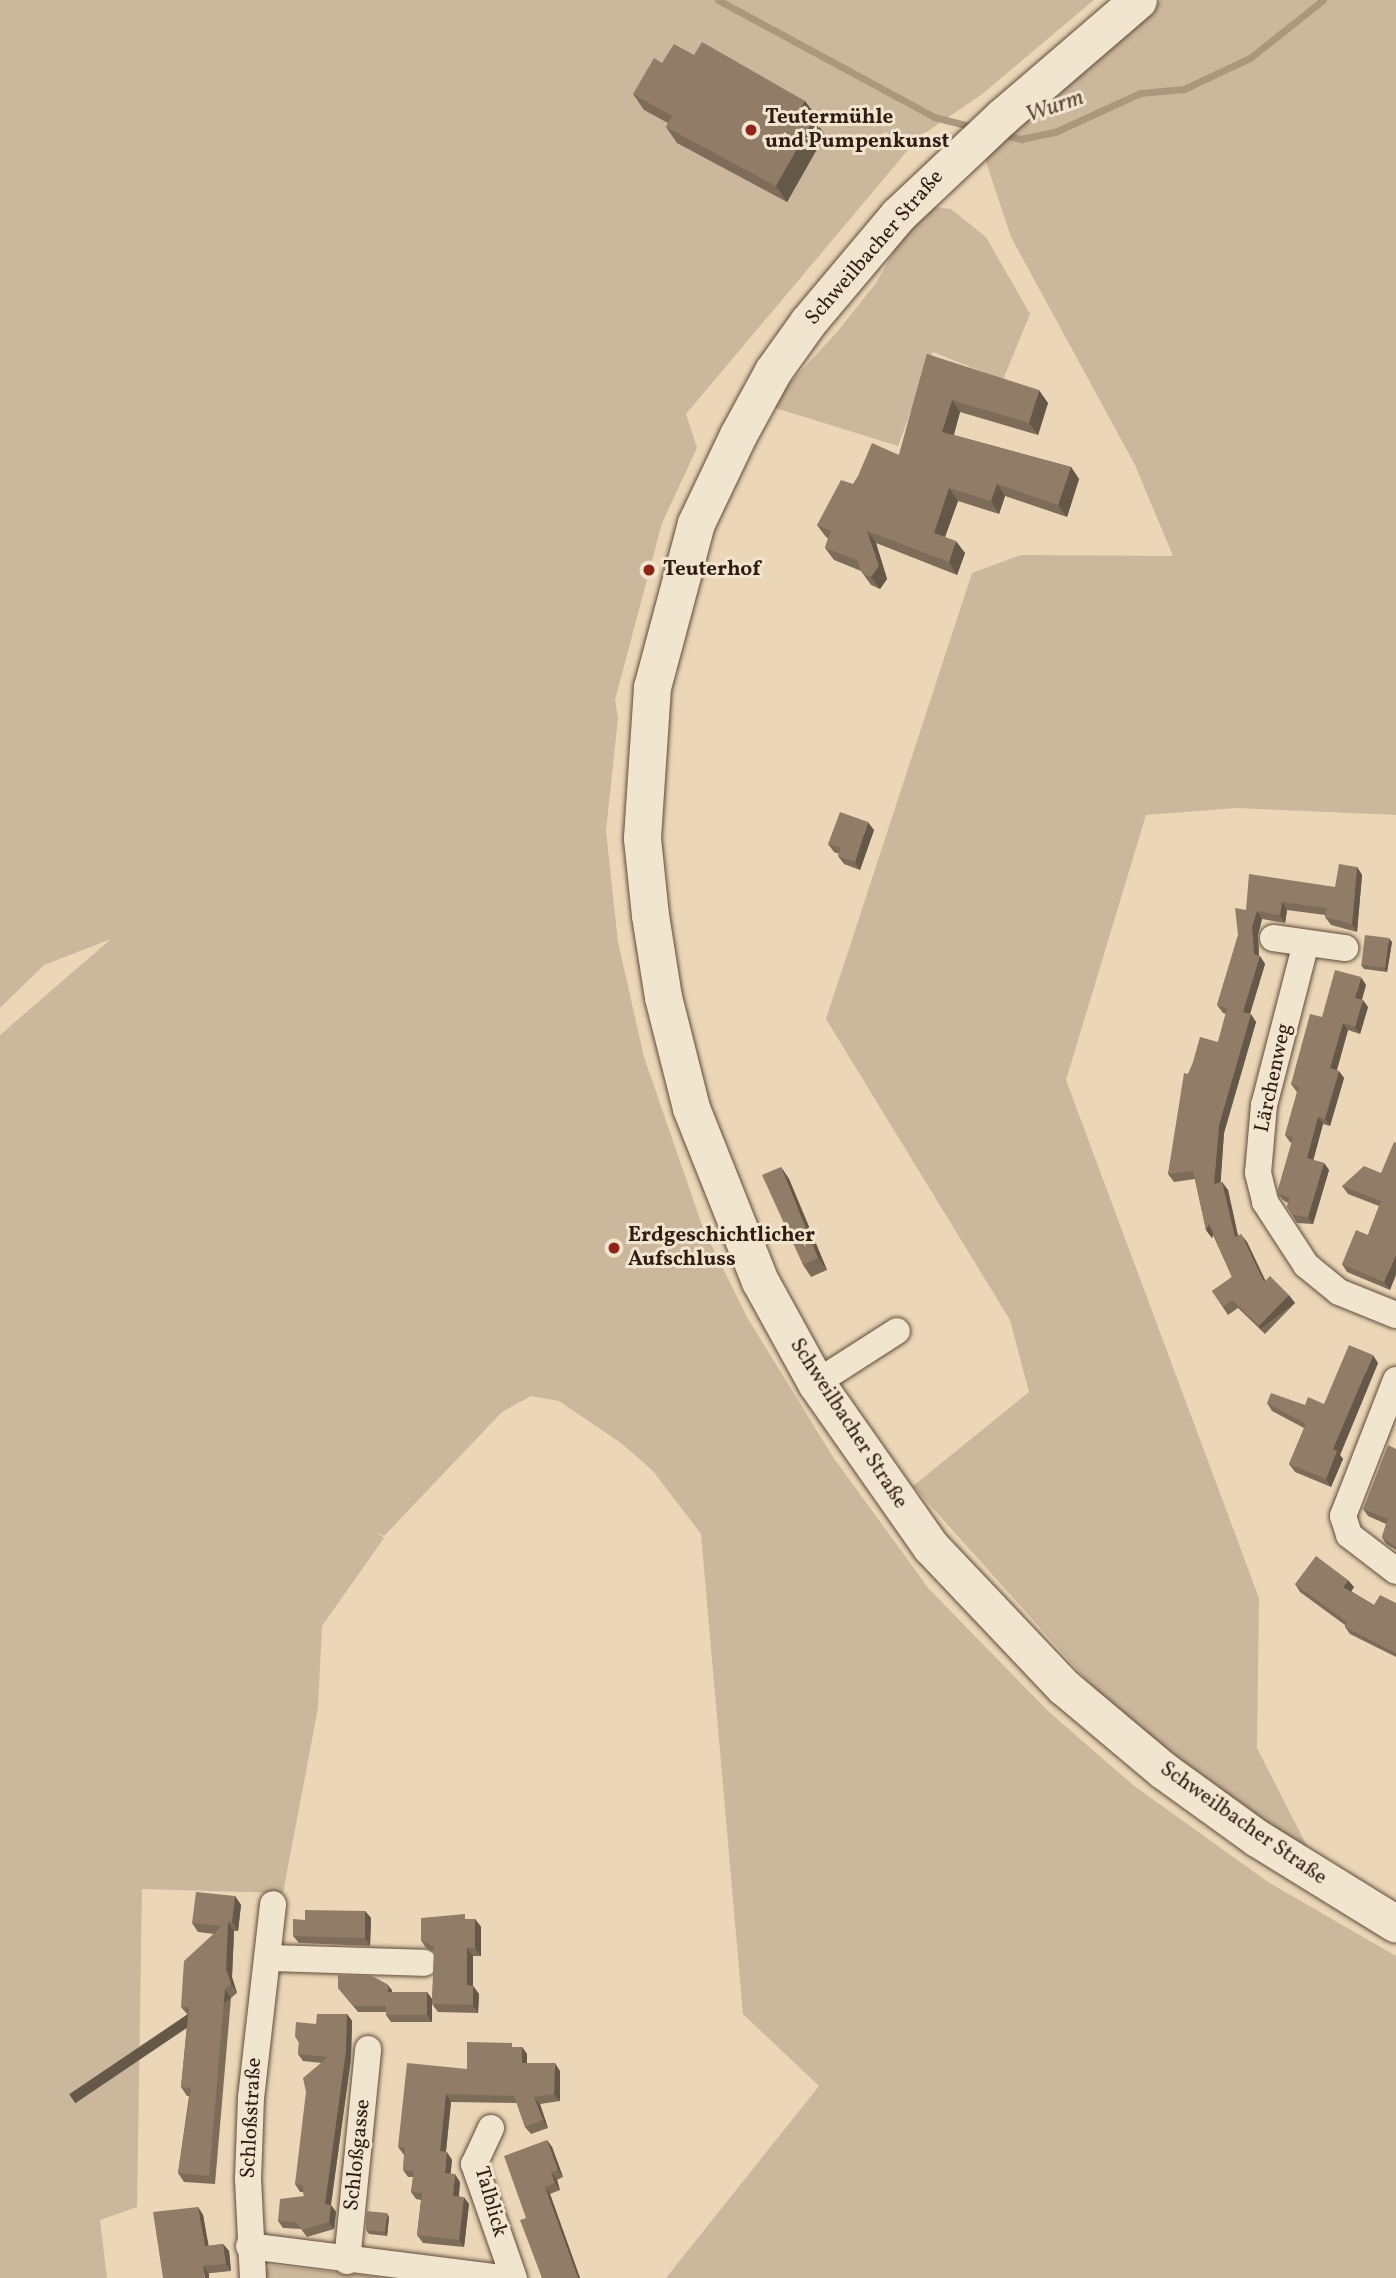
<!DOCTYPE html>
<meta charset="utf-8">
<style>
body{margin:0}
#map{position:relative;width:1396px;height:2278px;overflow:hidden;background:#ebd7b7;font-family:Vollkorn,serif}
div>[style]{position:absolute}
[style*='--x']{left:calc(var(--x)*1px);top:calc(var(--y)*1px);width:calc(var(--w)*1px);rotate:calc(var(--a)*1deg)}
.green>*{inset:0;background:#cbb79b}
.stream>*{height:7px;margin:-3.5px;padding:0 3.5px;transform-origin:3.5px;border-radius:3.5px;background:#ab977e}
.roads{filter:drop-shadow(0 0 2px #5f4b3a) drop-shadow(0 0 2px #5f4b3a)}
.minor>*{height:26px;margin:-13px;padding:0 13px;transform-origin:13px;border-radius:13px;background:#f2e5d0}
.secondary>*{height:37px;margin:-18.5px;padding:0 18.5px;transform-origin:18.5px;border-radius:18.5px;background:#f2e5d0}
.wall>*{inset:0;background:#7d6c59}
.shaded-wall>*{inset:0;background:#665848;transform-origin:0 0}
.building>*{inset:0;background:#917d67;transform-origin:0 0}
.dots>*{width:19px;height:19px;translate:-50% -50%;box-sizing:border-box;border:4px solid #f2e5d0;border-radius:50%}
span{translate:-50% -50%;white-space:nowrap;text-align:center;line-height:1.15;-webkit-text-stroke:6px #f2e5d0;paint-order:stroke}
.poi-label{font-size:21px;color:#301c10;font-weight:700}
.left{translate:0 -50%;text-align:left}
.street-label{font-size:21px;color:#301c10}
.water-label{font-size:23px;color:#5b4736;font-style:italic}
</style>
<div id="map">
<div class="green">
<i style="clip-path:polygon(0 0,1094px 0,981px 95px,919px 137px,686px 414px,697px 448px,662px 523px,615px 700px,618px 718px,606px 831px,618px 942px,644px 1057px,703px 1228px,747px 1317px,833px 1457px,929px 1589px,1048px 1711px,1133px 1785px,1268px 1882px,1396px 1956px,1396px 2278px,666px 2278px,819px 2086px,743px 2014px,701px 1534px,653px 1471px,621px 1443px,559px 1401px,531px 1396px,502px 1412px,384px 1536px,377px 1533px,384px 1538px,322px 1626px,318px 1708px,283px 1893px,142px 1889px,137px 2207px,100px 2220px,107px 2278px,0 2278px,0 1035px,111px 939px,44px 965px,0 1008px)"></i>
<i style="clip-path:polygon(1161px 0,1396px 0,1396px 815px,1236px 808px,1146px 815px,1066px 1080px,1259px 1598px,1257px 1748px,1313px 1858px,1126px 1724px,913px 1486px,1029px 1392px,1010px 1320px,826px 1019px,972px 573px,1021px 555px,1173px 556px,1135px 465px,1011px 237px,984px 156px)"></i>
<i style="clip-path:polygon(928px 206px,951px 209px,986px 237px,1030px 314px,1003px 380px,933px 352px,898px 446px,769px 406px,837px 332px,876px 283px,912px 220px)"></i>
<i style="clip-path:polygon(270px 2265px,378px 2277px,378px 2278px,258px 2278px)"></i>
</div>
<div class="stream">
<i style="--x:718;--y:0;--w:246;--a:28.4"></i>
<i style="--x:934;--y:117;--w:40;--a:14.4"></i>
<i style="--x:1001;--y:134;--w:21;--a:14"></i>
<i style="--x:1021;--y:139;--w:35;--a:-12"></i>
<i style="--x:1055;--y:132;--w:94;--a:-24.6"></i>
<i style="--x:1140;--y:93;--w:44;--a:-5.2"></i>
<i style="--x:1184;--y:89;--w:73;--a:-25.2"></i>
<i style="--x:1250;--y:58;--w:93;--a:-38.5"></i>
</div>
<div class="roads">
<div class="minor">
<i style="--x:1273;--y:938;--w:73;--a:7.9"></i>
<i style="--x:1306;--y:943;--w:167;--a:104.5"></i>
<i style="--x:1264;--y:1105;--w:68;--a:95"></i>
<i style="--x:1258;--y:1173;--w:30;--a:76"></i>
<i style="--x:1265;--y:1202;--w:75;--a:56.9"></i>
<i style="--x:1306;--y:1265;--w:43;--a:39.3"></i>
<i style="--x:1339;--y:1292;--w:61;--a:22"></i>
<i style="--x:1396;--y:1380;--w:146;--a:111.3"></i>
<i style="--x:1343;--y:1516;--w:20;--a:72"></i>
<i style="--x:1349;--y:1535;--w:59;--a:37.5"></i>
<i style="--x:816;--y:1383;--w:96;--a:-32.7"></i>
<i style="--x:268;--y:1958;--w:156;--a:1.8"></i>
<i style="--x:491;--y:2128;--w:40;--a:115"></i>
<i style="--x:474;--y:2164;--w:121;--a:70.7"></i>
<i style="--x:249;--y:2246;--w:257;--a:7.2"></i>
<i style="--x:347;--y:2261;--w:213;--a:-84.3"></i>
<i style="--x:253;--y:2278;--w:99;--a:-92.9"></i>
<i style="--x:248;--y:2179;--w:81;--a:-87.9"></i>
<i style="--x:251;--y:2098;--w:195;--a:-83.5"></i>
</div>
<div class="secondary">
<i style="--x:1138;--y:0;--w:179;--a:139.3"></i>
<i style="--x:1002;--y:117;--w:143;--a:136.7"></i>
<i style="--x:898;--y:215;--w:140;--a:130.1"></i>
<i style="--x:808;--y:322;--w:60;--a:125.5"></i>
<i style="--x:773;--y:371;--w:73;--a:118.7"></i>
<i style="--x:738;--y:435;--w:98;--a:115.5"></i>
<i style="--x:696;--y:523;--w:170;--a:105"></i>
<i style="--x:652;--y:687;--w:151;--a:93.8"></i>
<i style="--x:642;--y:838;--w:77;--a:84.1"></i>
<i style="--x:650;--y:915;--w:83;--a:81"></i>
<i style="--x:663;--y:997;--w:114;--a:75.8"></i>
<i style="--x:691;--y:1108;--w:186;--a:68.3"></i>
<i style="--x:760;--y:1281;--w:116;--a:61.2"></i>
<i style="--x:816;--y:1383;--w:200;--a:55"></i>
<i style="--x:931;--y:1547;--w:193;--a:46.5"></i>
<i style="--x:1064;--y:1687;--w:129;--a:40"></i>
<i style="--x:1163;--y:1770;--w:116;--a:35.9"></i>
<i style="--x:1257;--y:1838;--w:163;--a:31.7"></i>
</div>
</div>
<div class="wall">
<i style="clip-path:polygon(694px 55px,805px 101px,816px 116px,814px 119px,825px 135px,787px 202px,677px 143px,666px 127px,668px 123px,644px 110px,633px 94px)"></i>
<i style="clip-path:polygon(927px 354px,1048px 403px,1038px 435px,960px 412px,954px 435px,1071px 467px,1079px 479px,1067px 517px,1005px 496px,999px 514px,958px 501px,945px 537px,965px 553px,957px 575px,876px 543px,887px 579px,880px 589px,871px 585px,861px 571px,834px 560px,825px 548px,828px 538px,826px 537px,817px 525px,853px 484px,899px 455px)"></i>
<i style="clip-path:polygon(874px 830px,860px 870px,844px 864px,838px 856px,839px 854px,834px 852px,828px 844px)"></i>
<i style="clip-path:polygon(1357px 867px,1362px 875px,1357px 932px,1331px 925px,1325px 917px,1325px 915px,1287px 910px,1285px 923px,1262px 919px,1258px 935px,1259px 955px,1265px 964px,1250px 1014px,1256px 1022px,1224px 1133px,1220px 1183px,1222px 1182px,1228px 1190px,1238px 1236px,1247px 1242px,1265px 1281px,1295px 1303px,1265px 1334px,1238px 1308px,1228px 1315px,1212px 1291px,1232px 1277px,1213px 1235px,1212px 1238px,1206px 1230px,1195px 1179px,1174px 1182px,1168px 1174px,1188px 1074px,1218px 1042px,1226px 1014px,1223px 1013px,1217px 1005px,1246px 910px,1335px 887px)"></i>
<i style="clip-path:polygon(1392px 942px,1387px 972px,1364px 969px,1361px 965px)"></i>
<i style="clip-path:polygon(1366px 985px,1362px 1000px,1368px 1007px,1360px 1034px,1348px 1030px,1337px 1070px,1344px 1078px,1330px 1126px,1323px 1124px,1313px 1160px,1324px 1163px,1329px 1170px,1313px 1224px,1297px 1223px,1287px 1207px,1288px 1203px,1283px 1200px,1277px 1193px,1292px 1143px,1290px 1142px,1285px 1135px,1297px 1092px,1291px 1084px,1322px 1017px)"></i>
<i style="clip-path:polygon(781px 1167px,789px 1179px,827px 1270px,811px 1277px,803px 1265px)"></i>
<i style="clip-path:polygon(1381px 1173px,1390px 1290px,1347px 1272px,1342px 1264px,1368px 1235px,1379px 1206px,1348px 1194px,1342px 1186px)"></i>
<i style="clip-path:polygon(1378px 1363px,1340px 1455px,1343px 1459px,1331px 1487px,1295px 1472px,1289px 1464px,1304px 1428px,1272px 1411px,1267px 1403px,1305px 1405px,1324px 1404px)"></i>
<i style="clip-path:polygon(1396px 1449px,1396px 1550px,1386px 1544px,1382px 1537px,1386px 1524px,1368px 1516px,1363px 1509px)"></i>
<i style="clip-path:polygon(1295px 1584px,1354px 1587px,1351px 1591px,1374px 1605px,1396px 1603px,1396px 1657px,1350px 1634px,1345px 1627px,1345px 1625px,1300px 1592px)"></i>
<i style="clip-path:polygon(235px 1896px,241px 1905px,238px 1931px,234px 1931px,232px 1977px,237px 1993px,231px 1998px,215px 2184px,184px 2182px,178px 2173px,189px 2096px,187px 2096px,181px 2087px,188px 2015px,181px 2007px,214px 1934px,198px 1932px,192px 1923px)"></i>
<i style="clip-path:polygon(365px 1911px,371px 1918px,370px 1946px,299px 1943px,293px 1936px,305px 1920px)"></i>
<i style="clip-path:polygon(468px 1919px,475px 1919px,481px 1927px,481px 1956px,473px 1956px,473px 1986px,479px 1994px,478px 2013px,438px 2012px,432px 2004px,434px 1952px,426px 1948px,421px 1940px)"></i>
<i style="clip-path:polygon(338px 1988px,392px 1990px,392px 1992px,427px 1992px,432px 1999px,432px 2022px,391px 2022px,386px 2015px,386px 2012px,358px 2012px)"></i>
<i style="clip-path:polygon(347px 2014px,352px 2021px,351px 2058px,331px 2205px,336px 2212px,334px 2229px,307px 2237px,301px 2229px,283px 2228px,278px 2221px,304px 2196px,303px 2192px,300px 2192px,295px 2184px,322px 2063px,303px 2061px,298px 2054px,299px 2043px,295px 2036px,316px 2024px)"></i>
<i style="clip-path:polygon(515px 2047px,522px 2047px,527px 2054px,527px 2063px,560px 2071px,560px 2101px,540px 2104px,548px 2128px,531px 2134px,525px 2127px,517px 2103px,451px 2102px,446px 2152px,452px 2160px,450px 2174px,460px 2182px,459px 2196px,469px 2204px,464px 2247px,423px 2243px,417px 2235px,421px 2200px,416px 2199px,411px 2192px,413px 2177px,408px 2177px,403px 2170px,404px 2155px,398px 2147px,467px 2069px)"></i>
<i style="clip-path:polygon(547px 2140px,552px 2147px,563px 2177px,557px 2180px,560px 2190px,550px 2194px,580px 2278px,542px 2278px,526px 2218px)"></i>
<i style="clip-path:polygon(198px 2207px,203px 2215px,208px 2246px,223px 2244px,229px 2251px,231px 2271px,163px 2278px)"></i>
<i style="clip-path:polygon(389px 2217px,387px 2236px,369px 2234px,366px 2230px)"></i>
</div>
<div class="shaded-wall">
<i style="clip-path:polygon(805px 101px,816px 116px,814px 119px,825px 135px,787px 202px,776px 186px,802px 106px)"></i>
<i style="clip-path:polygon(1039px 390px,1048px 403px,1038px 435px,1029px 423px)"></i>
<i style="clip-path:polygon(952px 400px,960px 412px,951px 444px,942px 432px)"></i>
<i style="clip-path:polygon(1071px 467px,1079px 479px,1067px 517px,1058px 505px)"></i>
<i style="clip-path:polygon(997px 484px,1005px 496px,999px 514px,991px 501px)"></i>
<i style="clip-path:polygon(949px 488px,958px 501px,942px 545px,934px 533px)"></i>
<i style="clip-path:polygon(867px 531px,876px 543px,887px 579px,880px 589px,871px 577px)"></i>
<i style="clip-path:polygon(956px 541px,965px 553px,957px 575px,949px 562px)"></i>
<i style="clip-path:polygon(868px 822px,874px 830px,860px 870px,855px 862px)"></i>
<i style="clip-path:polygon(1357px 867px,1362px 875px,1357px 932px,1352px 924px)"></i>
<i style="clip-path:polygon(1282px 902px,1287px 910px,1285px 923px,1280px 915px)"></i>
<i style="clip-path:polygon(1257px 911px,1262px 919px,1258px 935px,1259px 958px,1260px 956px,1265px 964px,1248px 1020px,1243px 1012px,1254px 954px,1252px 927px)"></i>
<i style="clip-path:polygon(1389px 938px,1392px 942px,1387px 972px,1384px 968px)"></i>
<i style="clip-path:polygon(1361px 977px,1366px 985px,1360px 1005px,1355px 998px)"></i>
<i style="clip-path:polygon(1363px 1000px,1368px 1007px,1360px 1034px,1355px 1027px)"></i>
<i style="clip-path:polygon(1251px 1014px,1256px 1022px,1224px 1133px,1220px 1192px,1214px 1184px,1219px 1125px)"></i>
<i style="clip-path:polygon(1343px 1023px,1348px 1030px,1335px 1076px,1330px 1068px)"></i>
<i style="clip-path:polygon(1339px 1071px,1344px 1078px,1330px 1126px,1325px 1119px)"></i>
<i style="clip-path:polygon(1318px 1117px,1323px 1124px,1312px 1165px,1307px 1158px)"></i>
<i style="clip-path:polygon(1324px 1163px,1329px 1170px,1313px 1224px,1308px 1217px)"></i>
<i style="clip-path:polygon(781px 1167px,789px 1179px,827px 1270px,818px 1258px)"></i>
<i style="clip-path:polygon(1222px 1182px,1228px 1190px,1240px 1245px,1235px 1237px)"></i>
<i style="clip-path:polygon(1209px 1224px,1214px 1232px,1212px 1238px,1206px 1230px)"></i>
<i style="clip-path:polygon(1241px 1234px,1247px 1242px,1270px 1290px,1264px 1282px)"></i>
<i style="clip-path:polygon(1396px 1254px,1396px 1275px,1390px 1290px,1384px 1282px)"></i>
<i style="left:1289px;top:1295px;width:10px;height:43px;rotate:53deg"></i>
<i style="clip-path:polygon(1373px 1355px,1378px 1363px,1340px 1455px,1343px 1459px,1331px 1487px,1326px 1479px,1333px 1449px)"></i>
<i style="clip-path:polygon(1348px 1580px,1354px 1587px,1349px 1595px,1343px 1587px)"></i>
<i style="clip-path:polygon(235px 1896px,241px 1905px,238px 1931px,232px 1922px)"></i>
<i style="clip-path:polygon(365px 1911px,371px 1918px,370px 1946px,365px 1938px)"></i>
<i style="clip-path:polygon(475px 1919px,481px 1927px,481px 1956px,475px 1948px)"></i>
<i style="clip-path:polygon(228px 1922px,234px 1931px,232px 1977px,237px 1993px,231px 1984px,226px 1969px)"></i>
<i style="clip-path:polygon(467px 1948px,473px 1956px,473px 1993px,467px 1985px)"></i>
<i style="clip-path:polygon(387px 1984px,392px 1990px,392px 1999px,388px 1992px)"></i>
<i style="clip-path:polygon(473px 1986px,479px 1994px,478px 2013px,473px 2005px)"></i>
<i style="left:225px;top:1989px;width:11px;height:188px;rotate:56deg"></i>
<i style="clip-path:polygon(427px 1992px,432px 1999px,432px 2022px,427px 2015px)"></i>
<i style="clip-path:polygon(347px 2014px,352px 2021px,351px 2058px,330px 2211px,325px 2204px)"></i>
<i style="clip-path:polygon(522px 2047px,527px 2054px,527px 2070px,522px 2063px)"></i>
<i style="clip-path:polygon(555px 2063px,560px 2071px,560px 2101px,554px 2094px)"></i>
<i style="clip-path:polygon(446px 2094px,451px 2102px,445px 2159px,440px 2151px)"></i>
<i style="clip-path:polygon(534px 2097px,540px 2104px,548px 2128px,543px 2120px)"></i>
<i style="clip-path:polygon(547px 2140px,552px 2147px,563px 2177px,558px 2170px)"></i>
<i style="clip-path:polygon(447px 2152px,452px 2160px,450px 2180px,445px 2173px)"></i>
<i style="clip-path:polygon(551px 2172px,557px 2180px,560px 2190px,555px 2183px)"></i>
<i style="clip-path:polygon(455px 2174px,460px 2182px,458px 2203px,453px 2196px)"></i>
<i style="clip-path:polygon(545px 2187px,550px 2194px,580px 2278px,578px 2278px)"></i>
<i style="clip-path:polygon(464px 2197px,469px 2204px,464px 2247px,459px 2240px)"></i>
<i style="clip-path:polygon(331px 2205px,336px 2212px,334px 2229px,329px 2222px)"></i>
<i style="clip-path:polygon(198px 2207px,203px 2215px,210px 2253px,205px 2246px)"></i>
<i style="clip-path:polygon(387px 2213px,389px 2217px,387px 2236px,385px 2232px)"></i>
<i style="clip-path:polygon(223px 2244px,229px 2251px,231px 2271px,226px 2264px)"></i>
<i style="clip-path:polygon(203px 2266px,209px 2274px,209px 2278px,205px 2278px)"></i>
</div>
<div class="building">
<i style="clip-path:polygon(702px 42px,805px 101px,802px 106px,814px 119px,776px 186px,666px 127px,672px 116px,633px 94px,654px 58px,662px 63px,674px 44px,694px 55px)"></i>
<i style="clip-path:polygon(927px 354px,1039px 390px,1029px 423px,952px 400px,942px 432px,1071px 467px,1058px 505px,997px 484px,991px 501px,949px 488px,934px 533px,956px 541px,949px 562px,867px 531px,879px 566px,871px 577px,862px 573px,857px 560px,825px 548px,831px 531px,817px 525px,841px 480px,853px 484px,858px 476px,872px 443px,899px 455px)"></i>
<i style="clip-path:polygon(840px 812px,868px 822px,855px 862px,838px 856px,841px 848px,828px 844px)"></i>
<i style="clip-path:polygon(1339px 864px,1357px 867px,1352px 924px,1325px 917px,1327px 908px,1282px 902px,1280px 915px,1257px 911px,1252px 927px,1254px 954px,1260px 956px,1243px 1012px,1251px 1014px,1219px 1125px,1214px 1184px,1222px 1182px,1235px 1237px,1241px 1234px,1264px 1282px,1270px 1276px,1289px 1295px,1259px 1326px,1232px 1300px,1223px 1307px,1212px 1291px,1232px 1277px,1209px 1224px,1206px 1230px,1193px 1171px,1168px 1174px,1184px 1073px,1188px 1074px,1193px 1062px,1200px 1037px,1218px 1042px,1227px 1008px,1217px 1005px,1238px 935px,1235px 908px,1246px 910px,1249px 874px,1335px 887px)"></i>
<i style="left:1365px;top:935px;width:24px;height:30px;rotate:7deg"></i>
<i style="clip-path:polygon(1335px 970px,1361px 977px,1355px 998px,1363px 1000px,1355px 1027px,1343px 1023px,1330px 1068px,1339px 1071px,1325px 1119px,1318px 1117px,1307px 1158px,1324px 1163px,1308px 1217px,1292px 1215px,1287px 1207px,1290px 1198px,1277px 1193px,1293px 1137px,1285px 1135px,1299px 1087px,1291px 1084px,1310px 1014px,1322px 1017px)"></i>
<i style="clip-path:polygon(1394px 1142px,1396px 1143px,1396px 1254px,1384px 1282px,1342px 1264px,1356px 1230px,1368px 1235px,1381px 1201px,1342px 1186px,1364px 1166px,1381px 1173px)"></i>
<i style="clip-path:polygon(781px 1167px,818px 1258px,803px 1265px,762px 1175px)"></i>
<i style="clip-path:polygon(1349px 1345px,1373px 1355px,1333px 1449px,1337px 1451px,1326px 1479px,1289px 1464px,1306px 1424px,1267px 1403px,1271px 1393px,1305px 1405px,1308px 1397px,1324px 1404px)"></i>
<i style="clip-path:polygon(1388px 1445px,1396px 1449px,1396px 1547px,1382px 1537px,1388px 1519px,1363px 1509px)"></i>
<i style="clip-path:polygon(1316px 1556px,1348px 1580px,1343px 1587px,1374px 1605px,1380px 1595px,1396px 1603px,1396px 1653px,1345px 1627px,1347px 1622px,1295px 1584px)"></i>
<i style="clip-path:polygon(196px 1892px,235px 1896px,232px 1922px,228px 1922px,226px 1969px,231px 1984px,225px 1989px,209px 2176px,178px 2173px,191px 2088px,181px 2087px,189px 2007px,181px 2007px,184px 1961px,222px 1926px,192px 1923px)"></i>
<i style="clip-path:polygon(305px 1910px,365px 1911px,365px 1938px,293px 1936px,293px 1919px,305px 1920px)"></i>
<i style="clip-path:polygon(465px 1914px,465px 1919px,475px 1919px,475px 1948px,467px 1948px,467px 1985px,473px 1986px,473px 2005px,432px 2004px,434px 1947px,421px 1940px,421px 1918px)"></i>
<i style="clip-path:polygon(338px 1975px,370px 1975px,387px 1984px,388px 1992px,427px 1992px,427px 2015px,386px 2015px,386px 2006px,354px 2006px,338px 1988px)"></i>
<i style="clip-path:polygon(317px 2014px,347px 2014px,346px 2051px,325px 2204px,331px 2205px,329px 2222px,302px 2230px,296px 2222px,278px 2221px,280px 2199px,304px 2196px,303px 2185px,295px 2184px,306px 2092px,303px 2078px,328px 2057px,298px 2054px,299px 2042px,295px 2036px,296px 2022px,316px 2024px)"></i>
<i style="clip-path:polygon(467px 2042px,512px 2043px,512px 2047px,522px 2047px,522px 2063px,555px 2063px,554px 2094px,534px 2097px,543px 2120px,525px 2127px,514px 2096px,446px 2094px,440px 2151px,447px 2152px,445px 2173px,455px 2174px,453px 2196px,464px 2197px,459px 2240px,417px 2235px,422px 2193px,411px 2192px,414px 2171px,403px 2170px,405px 2148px,398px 2147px,407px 2063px,467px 2069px)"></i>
<i style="clip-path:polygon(547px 2140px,558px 2170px,551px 2172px,555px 2183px,545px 2187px,578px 2278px,542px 2278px,520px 2220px,526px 2218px,504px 2156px)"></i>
<i style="clip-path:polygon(198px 2207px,205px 2246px,223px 2244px,226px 2264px,203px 2266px,205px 2278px,163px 2278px,153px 2212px)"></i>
<i style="clip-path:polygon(365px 2211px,387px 2213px,385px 2232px,366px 2230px)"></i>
</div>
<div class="dots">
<i style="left:751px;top:130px;background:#8f2418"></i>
<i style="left:649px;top:570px;background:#8f2418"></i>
<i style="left:614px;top:1248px;background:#8f2418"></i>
</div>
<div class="poi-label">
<span class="left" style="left:765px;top:130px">Teutermühle<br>und Pumpenkunst</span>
<span class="left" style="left:663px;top:570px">Teuterhof</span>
<span class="left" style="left:628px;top:1248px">Erdgeschichtlicher<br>Aufschluss</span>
</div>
<div class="street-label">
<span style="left:875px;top:248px;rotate:-49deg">Schweilbacher Straße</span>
<span style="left:1274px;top:1078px;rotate:-78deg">Lärchenweg</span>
<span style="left:848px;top:1424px;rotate:57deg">Schweilbacher Straße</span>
<span style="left:1243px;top:1824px;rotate:35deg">Schweilbacher Straße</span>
<span style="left:252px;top:2118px;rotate:-87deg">Schloßstraße</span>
<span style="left:358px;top:2155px;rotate:-84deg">Schloßgasse</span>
<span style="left:490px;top:2202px;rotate:74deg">Talblick</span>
</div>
<div class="water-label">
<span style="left:1055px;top:107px;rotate:-19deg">Wurm</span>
</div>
</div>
